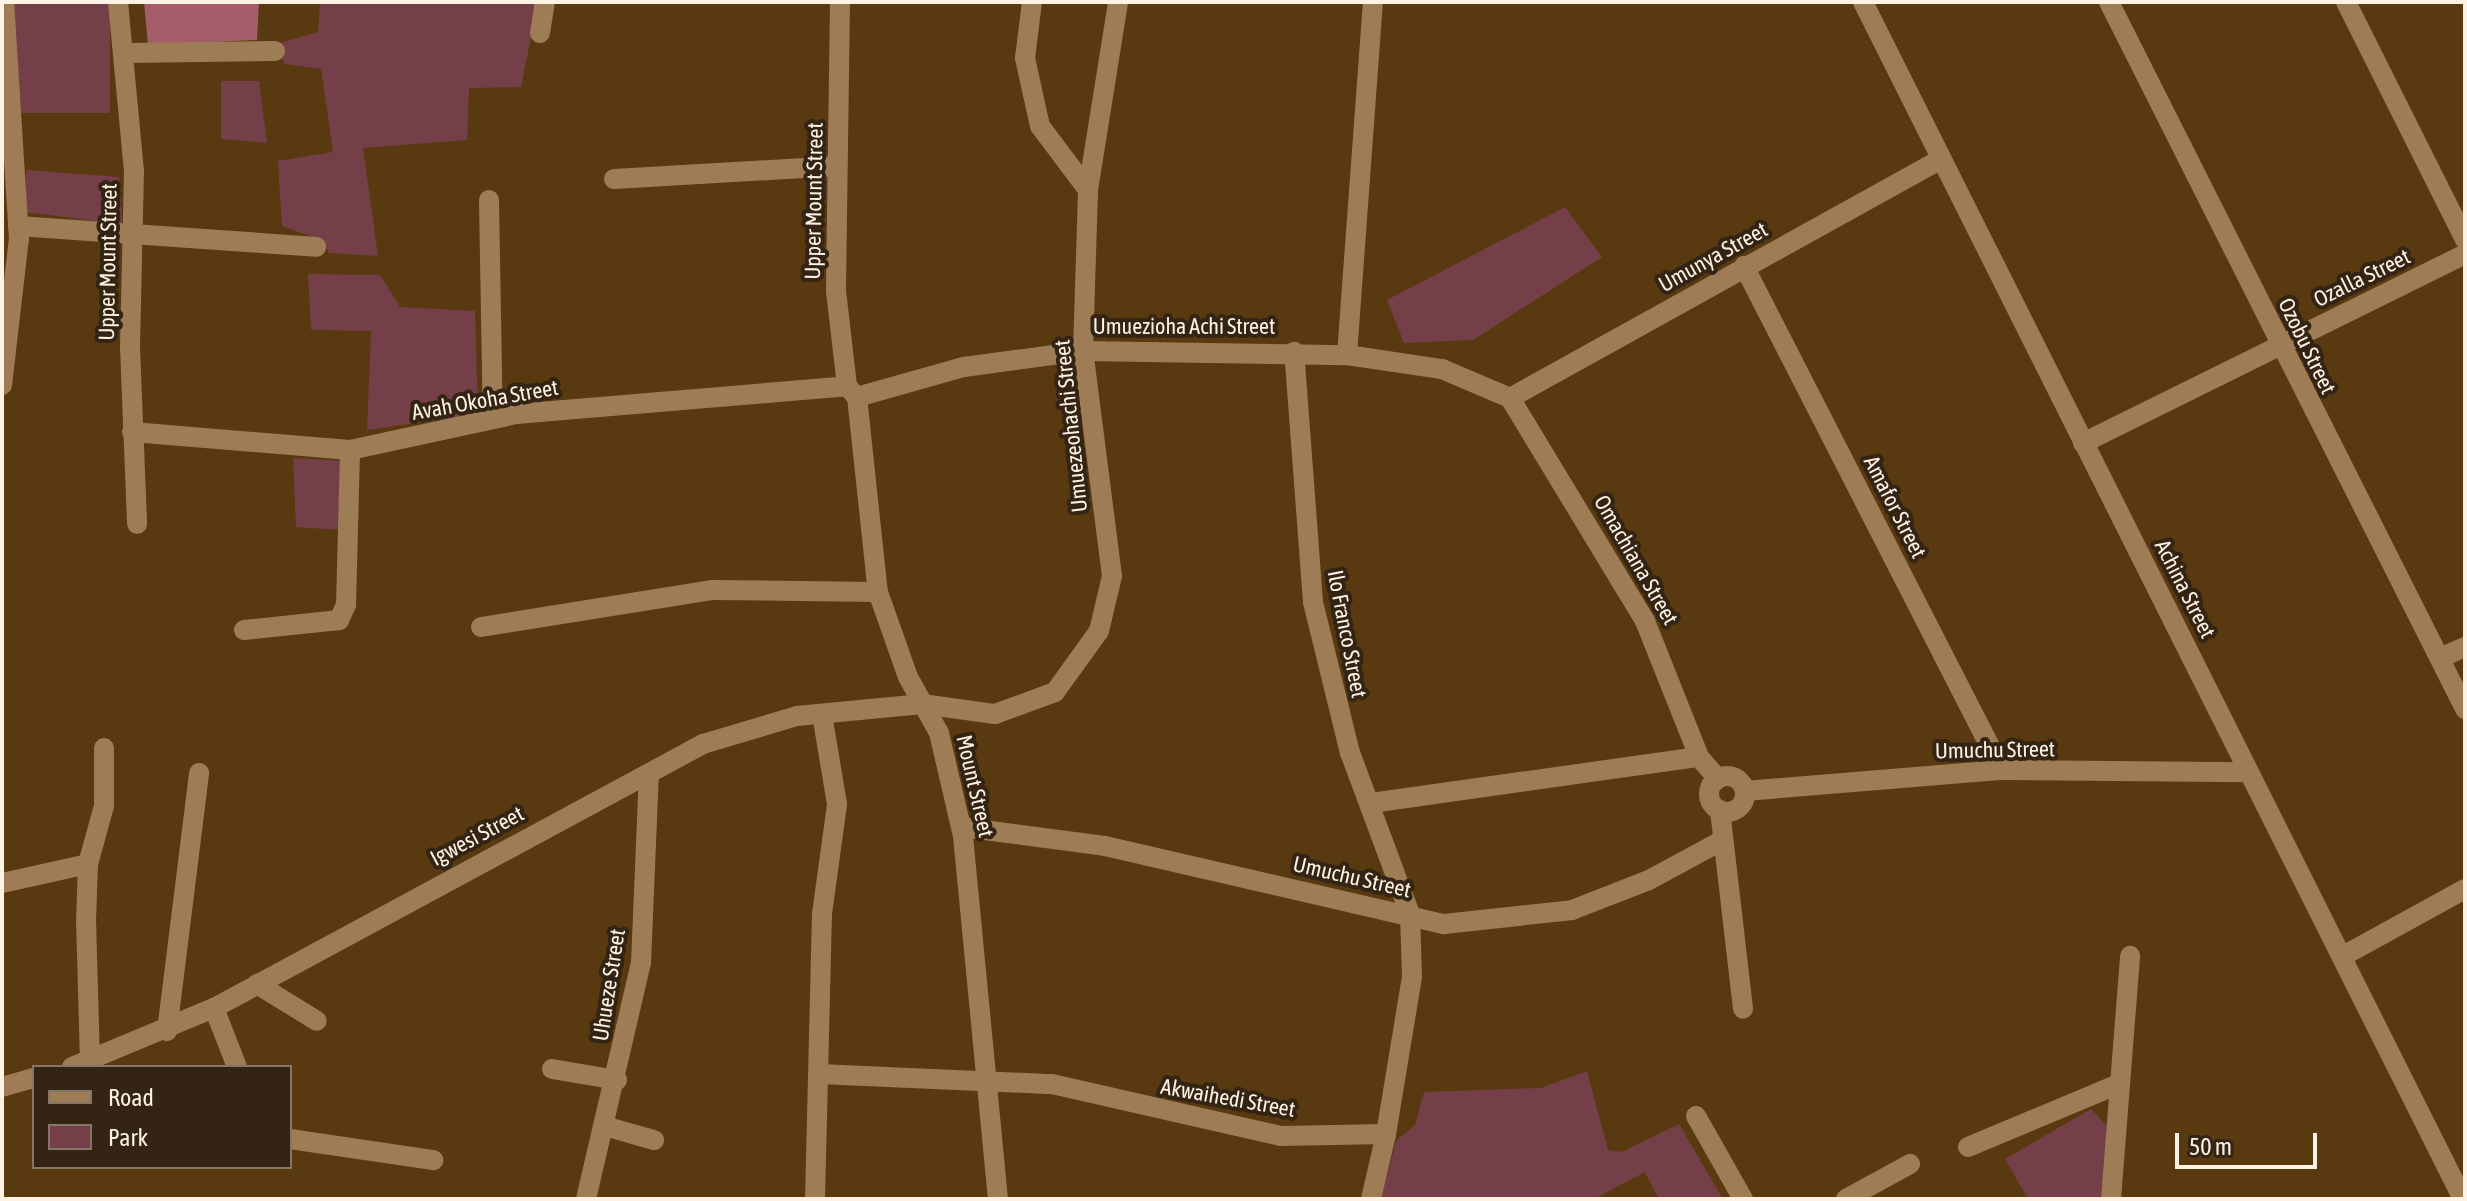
<!DOCTYPE html>
<style>
body{margin:0}
#map{position:relative;width:2467px;height:1201px;overflow:hidden;background:#593910;font-family:"Asap Condensed",sans-serif}
div>[style]{position:absolute}
[style*='--x']{left:calc(var(--x)*1px);top:calc(var(--y)*1px);width:calc(var(--w)*1px);rotate:calc(var(--a)*1deg)}
.green>*{inset:0;background:#753f49;transform-origin:0 0}
.forest>*{inset:0;background:#a35e6a}
.minor>*{height:20px;margin:-10px;padding:0 10px;transform-origin:10px;border-radius:10px;background:#9e7c56}
.minor>.ring{margin:-10px;padding:0;box-sizing:content-box;background:none;border:20px solid #9e7c56;border-radius:50%}
span{translate:-50% -50%;white-space:nowrap;text-align:center;line-height:1.15;-webkit-text-stroke:8px #332414;paint-order:stroke}
.street-label{font-size:22px;color:#fef2e5}
.frame{position:absolute;inset:0;border:4px solid #fef2e5;pointer-events:none}
.legend{position:absolute;left:32px;top:1065px;width:260px;height:104px;box-sizing:border-box;background:#332414;border:2px solid #847668;margin:0;padding:10px 14px;list-style:none;font-size:24px;color:#fef2e5}
.legend li{display:flex;align-items:center;gap:16px;height:40px}
.legend b{width:40px;border:2px solid #847668}
.scale{position:absolute;left:2175px;top:1133px;width:142px;height:36px;box-sizing:border-box;border:4px solid #fef2e5;border-top:0;padding-left:10px;font-size:24px;line-height:28px;white-space:nowrap;color:#fef2e5;-webkit-text-stroke:6px #332414;paint-order:stroke}
</style>
<div id="map">
<div class="green">
<i style="left:13px;top:2px;width:97px;height:111px"></i>
<i style="clip-path:polygon(320px 2px,538px 2px,521px 87px,469px 88px,467px 140px,363px 148px,378px 256px,329px 253px,324px 241px,282px 226px,278px 161px,333px 152px,321px 69px,285px 64px,276px 44px,318px 32px)"></i>
<i style="clip-path:polygon(221px 81px,259px 81px,267px 143px,221px 139px)"></i>
<i style="clip-path:polygon(26px 170px,119px 177px,122px 224px,24px 212px)"></i>
<i style="clip-path:polygon(1565px 207px,1602px 257px,1473px 340px,1404px 343px,1387px 300px)"></i>
<i style="clip-path:polygon(308px 274px,380px 275px,400px 307px,475px 311px,478px 414px,367px 430px,371px 331px,311px 330px)"></i>
<i style="clip-path:polygon(293px 458px,341px 461px,341px 530px,296px 527px)"></i>
<i style="clip-path:polygon(1587px 1071px,1608px 1150px,1622px 1152px,1679px 1124px,1723px 1199px,1659px 1199px,1645px 1172px,1594px 1199px,1381px 1199px,1396px 1141px,1415px 1125px,1424px 1092px,1541px 1088px)"></i>
<i style="clip-path:polygon(2091px 1109px,2108px 1127px,2105px 1199px,2028px 1199px,2005px 1159px)"></i>
</div>
<div class="forest">
<i style="clip-path:polygon(144px 2px,259px 2px,257px 40px,148px 45px)"></i>
</div>
<div class="minor">
<i style="--x:118;--y:2;--w:170;--a:84.6"></i>
<i style="--x:134;--y:171;--w:176;--a:91.3"></i>
<i style="--x:130;--y:347;--w:177;--a:87.7"></i>
<i style="--x:840;--y:2;--w:289;--a:90.8"></i>
<i style="--x:836;--y:291;--w:96;--a:83.4"></i>
<i style="--x:847;--y:386;--w:11;--a:49"></i>
<i style="--x:1032;--y:2;--w:56;--a:97.1"></i>
<i style="--x:1025;--y:58;--w:70;--a:77.6"></i>
<i style="--x:1040;--y:126;--w:80;--a:53.1"></i>
<i style="--x:1863;--y:2;--w:1339;--a:63.38"></i>
<i style="--x:2109;--y:2;--w:792;--a:63.27"></i>
<i style="--x:2346;--y:2;--w:266;--a:63.4"></i>
<i style="--x:540;--y:33;--w:31;--a:-81"></i>
<i style="--x:127;--y:53;--w:148;--a:-0.8"></i>
<i style="--x:614;--y:179;--w:224;--a:-3.3"></i>
<i style="--x:489;--y:200;--w:219;--a:89"></i>
<i style="--x:18;--y:226;--w:299;--a:4"></i>
<i style="--x:1744;--y:266;--w:566;--a:62.89"></i>
<i style="--x:1347;--y:355;--w:354;--a:-85.8"></i>
<i style="--x:2;--y:385;--w:147;--a:-83.4"></i>
<i style="--x:19;--y:239;--w:237;--a:-93.6"></i>
<i style="--x:857;--y:397;--w:196;--a:83.9"></i>
<i style="--x:878;--y:592;--w:90;--a:70.6"></i>
<i style="--x:908;--y:677;--w:64;--a:61"></i>
<i style="--x:939;--y:733;--w:106;--a:76.9"></i>
<i style="--x:963;--y:836;--w:365;--a:84.5"></i>
<i style="--x:857;--y:397;--w:111;--a:-15.7"></i>
<i style="--x:964;--y:367;--w:120;--a:-7.7"></i>
<i style="--x:1083;--y:351;--w:264;--a:0.9"></i>
<i style="--x:1347;--y:355;--w:96;--a:8.4"></i>
<i style="--x:1442;--y:369;--w:74;--a:23.1"></i>
<i style="--x:1510;--y:398;--w:491;--a:-29"></i>
<i style="--x:1510;--y:398;--w:261;--a:58.8"></i>
<i style="--x:1645;--y:621;--w:146;--a:68.3"></i>
<i style="--x:1699;--y:757;--w:29;--a:49"></i>
<i style="--x:132;--y:432;--w:219;--a:4.7"></i>
<i style="--x:350;--y:450;--w:170;--a:-12.2"></i>
<i style="--x:516;--y:414;--w:332;--a:-4.8"></i>
<i style="--x:2083;--y:443;--w:426;--a:-26.3"></i>
<i style="--x:481;--y:627;--w:235;--a:-9.1"></i>
<i style="--x:713;--y:590;--w:165;--a:0.7"></i>
<i style="--x:244;--y:630;--w:96;--a:-6"></i>
<i style="--x:339;--y:620;--w:17;--a:-65"></i>
<i style="--x:346;--y:605;--w:155;--a:-88.5"></i>
<i style="--x:2440;--y:658;--w:27;--a:-24"></i>
<i class="ring" style="left:1709px;top:776px;width:16px;height:16px"></i>
<i style="--x:1745;--y:791;--w:258;--a:-4.7"></i>
<i style="--x:2002;--y:770;--w:245;--a:0.5"></i>
<i style="--x:1371;--y:803;--w:331;--a:-8"></i>
<i style="--x:1720;--y:810;--w:200;--a:83.4"></i>
<i style="--x:961;--y:827;--w:145;--a:7.5"></i>
<i style="--x:1105;--y:846;--w:348;--a:13"></i>
<i style="--x:1444;--y:924;--w:129;--a:-6.2"></i>
<i style="--x:1572;--y:910;--w:83;--a:-21.3"></i>
<i style="--x:1649;--y:880;--w:82;--a:-28.4"></i>
<i style="--x:2;--y:883;--w:88;--a:-12.5"></i>
<i style="--x:2343;--y:956;--w:139;--a:-28.8"></i>
<i style="--x:257;--y:984;--w:70;--a:31.7"></i>
<i style="--x:214;--y:1008;--w:63;--a:68.7"></i>
<i style="--x:167;--y:1031;--w:260;--a:-82.9"></i>
<i style="--x:90;--y:1062;--w:140;--a:-91.6"></i>
<i style="--x:86;--y:922;--w:58;--a:-88"></i>
<i style="--x:88;--y:864;--w:60;--a:-74.6"></i>
<i style="--x:104;--y:806;--w:58;--a:-90"></i>
<i style="--x:72;--y:1067;--w:154;--a:-22.6"></i>
<i style="--x:214;--y:1008;--w:556;--a:-28.36"></i>
<i style="--x:703;--y:744;--w:98;--a:-16.6"></i>
<i style="--x:797;--y:716;--w:126;--a:-5.5"></i>
<i style="--x:922;--y:704;--w:74;--a:7.8"></i>
<i style="--x:995;--y:714;--w:64;--a:-20.1"></i>
<i style="--x:1055;--y:692;--w:75;--a:-54.2"></i>
<i style="--x:1099;--y:631;--w:57;--a:-76.7"></i>
<i style="--x:1112;--y:576;--w:227;--a:-97.3"></i>
<i style="--x:1083;--y:351;--w:161;--a:-88.2"></i>
<i style="--x:1088;--y:190;--w:190;--a:-80.9"></i>
<i style="--x:552;--y:1069;--w:66;--a:9.6"></i>
<i style="--x:819;--y:1074;--w:233;--a:2.5"></i>
<i style="--x:1052;--y:1084;--w:234;--a:12.8"></i>
<i style="--x:1280;--y:1136;--w:106;--a:-1.1"></i>
<i style="--x:1386;--y:1134;--w:159;--a:-80.6"></i>
<i style="--x:1412;--y:977;--w:63;--a:-91.8"></i>
<i style="--x:1410;--y:914;--w:172;--a:-110.4"></i>
<i style="--x:1350;--y:753;--w:155;--a:-103.8"></i>
<i style="--x:1313;--y:602;--w:251;--a:-94.3"></i>
<i style="--x:2;--y:1087;--w:33;--a:-16"></i>
<i style="--x:1696;--y:1116;--w:95;--a:60.5"></i>
<i style="--x:608;--y:1127;--w:48;--a:15.8"></i>
<i style="--x:290;--y:1139;--w:145;--a:8.4"></i>
<i style="--x:1968;--y:1147;--w:160;--a:-22.7"></i>
<i style="--x:586;--y:1199;--w:242;--a:-76.9"></i>
<i style="--x:641;--y:963;--w:189;--a:-87.6"></i>
<i style="--x:815;--y:1199;--w:285;--a:-88.6"></i>
<i style="--x:822;--y:914;--w:111;--a:-82.2"></i>
<i style="--x:837;--y:804;--w:91;--a:-99.5"></i>
<i style="--x:1371;--y:1199;--w:67;--a:-77"></i>
<i style="--x:1846;--y:1199;--w:73;--a:-28.7"></i>
<i style="--x:2111;--y:1199;--w:244;--a:-85.5"></i>
</div>
<div class="street-label">
<span style="left:814px;top:201px;rotate:-89deg">Upper Mount Street</span>
<span style="left:1713px;top:257px;rotate:-29deg">Umunya Street</span>
<span style="left:108px;top:262px;rotate:-89deg">Upper Mount Street</span>
<span style="left:2362px;top:278px;rotate:-26deg">Ozalla Street</span>
<span style="left:1184px;top:327px">Umuezioha Achi Street</span>
<span style="left:2307px;top:346px;rotate:64deg">Ozobu Street</span>
<span style="left:485px;top:400px;rotate:-10deg">Avah Okoha Street</span>
<span style="left:1071px;top:426px;rotate:-96deg">Umuezeohachi Street</span>
<span style="left:1895px;top:507px;rotate:63deg">Amafor Street</span>
<span style="left:1636px;top:560px;rotate:60deg">Omachiana Street</span>
<span style="left:2185px;top:589px;rotate:63deg">Achina Street</span>
<span style="left:1347px;top:634px;rotate:79deg">Ilo Franco Street</span>
<span style="left:1995px;top:750px;rotate:-1deg">Umuchu Street</span>
<span style="left:975px;top:786px;rotate:77deg">Mount Street</span>
<span style="left:477px;top:836px;rotate:-28deg">Igwesi Street</span>
<span style="left:1352px;top:877px;rotate:13deg">Umuchu Street</span>
<span style="left:609px;top:985px;rotate:-81deg">Uhueze Street</span>
<span style="left:1228px;top:1098px;rotate:10deg">Akwaihedi Street</span>
</div>
<div class="frame"></div>
<ul class="legend">
<li><b style="height:10px;background:#9e7c56"></b>Road</li>
<li><b style="height:22px;background:#753f49"></b>Park</li>
</ul>
<div class="scale">50 m</div>
</div>
